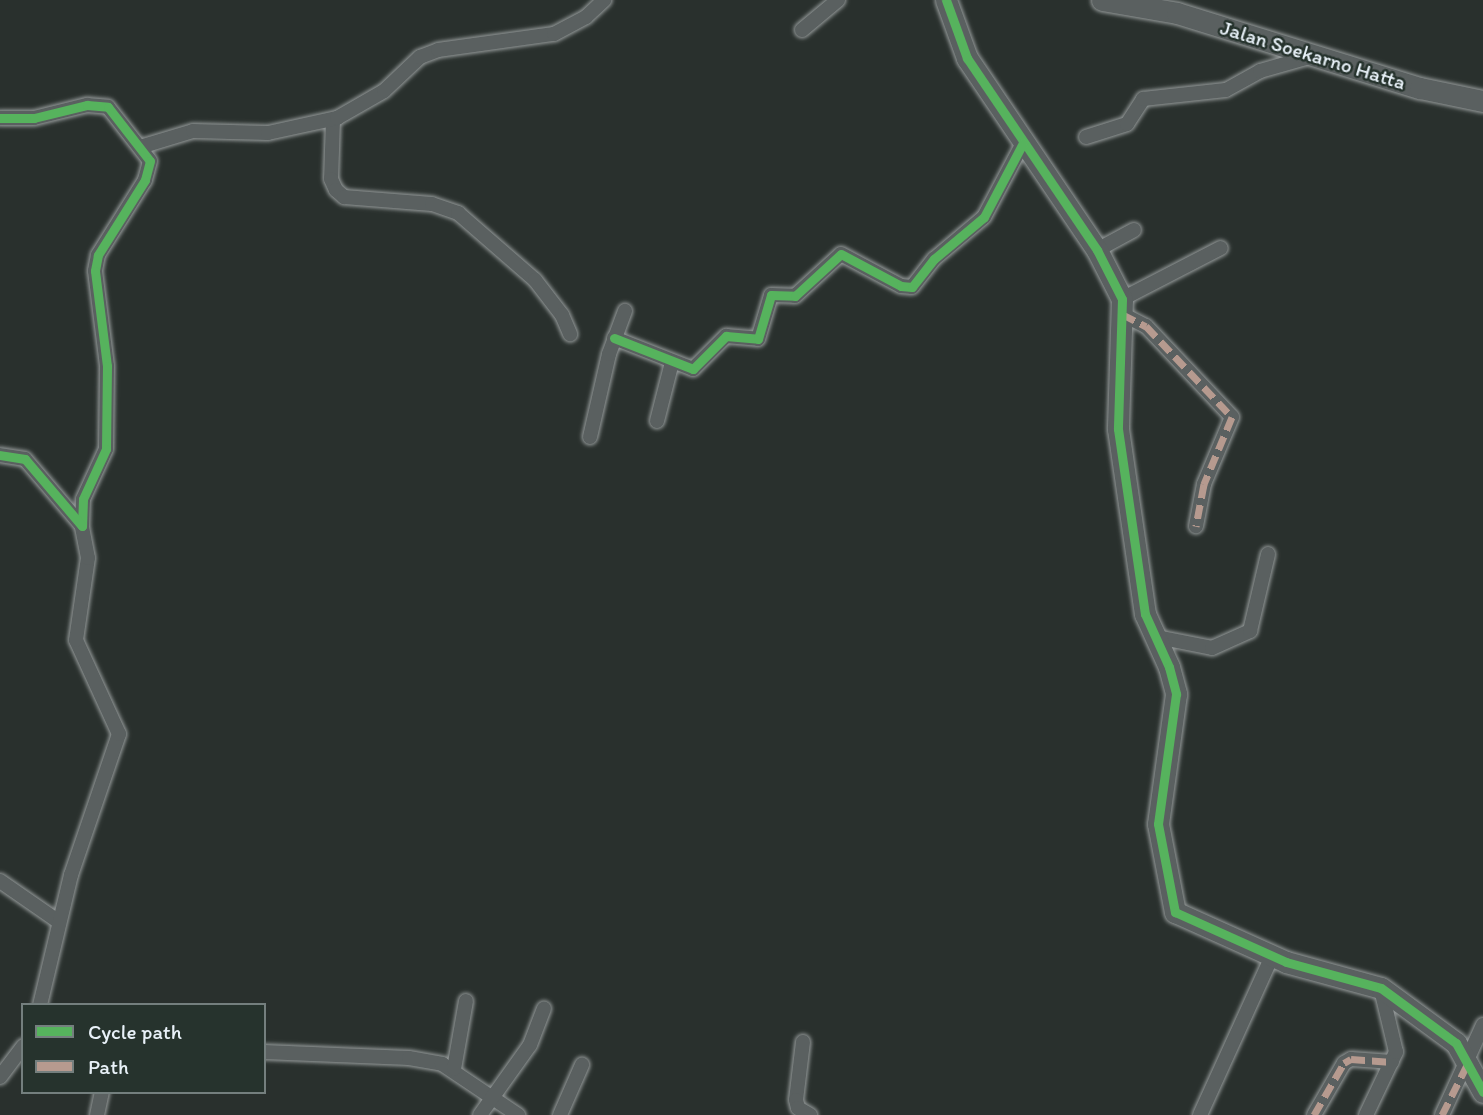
<!DOCTYPE html>
<style>
body{margin:0}
#map{position:relative;width:1483px;height:1115px;overflow:hidden;background:#29302d;font-family:Itim,sans-serif}
div>[style]{position:absolute}
[style*='--x']{left:calc(var(--x)*1px);top:calc(var(--y)*1px);width:calc(var(--w)*1px);rotate:calc(var(--a)*1deg)}
.roads{filter:drop-shadow(0 0 2px #959a9a) drop-shadow(0 0 2px #959a9a)}
.street>*{height:14px;margin:-7px;padding:0 7px;transform-origin:7px;border-radius:7px;background:#5a6060}
.secondary>*{height:21px;margin:-10.5px;padding:0 10.5px;transform-origin:10.5px;border-radius:10.5px;background:#5a6060}
.quiet>*{height:7px;margin-top:-3.5px;transform-origin:0;background:repeating-linear-gradient(90deg,#b69a8f 0 14px,transparent 0 21px)}
.cycleway>*{height:9px;margin:-4.5px;padding:0 4.5px;transform-origin:4.5px;border-radius:4.5px;background:#56b35d}
span{translate:-50% -50%;white-space:nowrap;text-align:center;line-height:1.15;-webkit-text-stroke:5px #26332d;paint-order:stroke}
.street-label{font-size:21px;color:#e8f1f8}
.legend{position:absolute;left:21px;top:1003px;width:245px;height:91px;box-sizing:border-box;background:#26332d;border:2px solid #747f7e;margin:0;padding:9px 12px;list-style:none;font-size:21px;color:#e8f1f8}
.legend li{display:flex;align-items:center;gap:14px;height:35px}
.legend b{width:35px;border:2px solid #747f7e}
</style>
<div id="map">
<div class="roads">
<div class="street">
<i style="--x:802;--y:30;--w:47;--a:-39.8"></i>
<i style="--x:0;--y:118;--w:34;--a:0"></i>
<i style="--x:34;--y:118;--w:55;--a:-13.8"></i>
<i style="--x:87;--y:105;--w:21;--a:5"></i>
<i style="--x:108;--y:107;--w:68;--a:52.1"></i>
<i style="--x:150;--y:161;--w:20;--a:105"></i>
<i style="--x:145;--y:180;--w:89;--a:122.1"></i>
<i style="--x:98;--y:255;--w:16;--a:101"></i>
<i style="--x:95;--y:271;--w:96;--a:82.8"></i>
<i style="--x:107;--y:366;--w:83;--a:90.7"></i>
<i style="--x:106;--y:449;--w:55;--a:114.7"></i>
<i style="--x:83;--y:499;--w:27;--a:92"></i>
<i style="--x:82;--y:526;--w:88;--a:-130.4"></i>
<i style="--x:25;--y:459;--w:25;--a:-171"></i>
<i style="--x:333;--y:120;--w:59;--a:91.9"></i>
<i style="--x:331;--y:179;--w:12;--a:66"></i>
<i style="--x:336;--y:190;--w:11;--a:41"></i>
<i style="--x:344;--y:197;--w:88;--a:4.5"></i>
<i style="--x:432;--y:204;--w:28;--a:19"></i>
<i style="--x:458;--y:213;--w:102;--a:41"></i>
<i style="--x:535;--y:280;--w:44;--a:52.4"></i>
<i style="--x:562;--y:315;--w:21;--a:67"></i>
<i style="--x:1086;--y:137;--w:43;--a:-17.6"></i>
<i style="--x:1127;--y:124;--w:30;--a:-57"></i>
<i style="--x:1143;--y:99;--w:83;--a:-6.2"></i>
<i style="--x:1226;--y:90;--w:39;--a:-29"></i>
<i style="--x:1260;--y:71;--w:55;--a:-15.8"></i>
<i style="--x:140;--y:147;--w:55;--a:-16.8"></i>
<i style="--x:193;--y:131;--w:75;--a:1.5"></i>
<i style="--x:268;--y:133;--w:71;--a:-12.3"></i>
<i style="--x:337;--y:118;--w:54;--a:-29.9"></i>
<i style="--x:384;--y:91;--w:50;--a:-43.4"></i>
<i style="--x:420;--y:57;--w:19;--a:-21"></i>
<i style="--x:438;--y:50;--w:117;--a:-7.9"></i>
<i style="--x:554;--y:34;--w:36;--a:-28"></i>
<i style="--x:586;--y:17;--w:25;--a:-43"></i>
<i style="--x:1097;--y:250;--w:42;--a:-28.4"></i>
<i style="--x:1122;--y:299;--w:111;--a:-27.3"></i>
<i style="--x:1122;--y:314;--w:27;--a:27"></i>
<i style="--x:1146;--y:326;--w:125;--a:46.6"></i>
<i style="--x:1232;--y:417;--w:73;--a:112.7"></i>
<i style="--x:1204;--y:484;--w:43;--a:100.8"></i>
<i style="--x:614;--y:338;--w:85;--a:21.4"></i>
<i style="--x:693;--y:369;--w:47;--a:-45"></i>
<i style="--x:726;--y:336;--w:32;--a:5"></i>
<i style="--x:758;--y:339;--w:46;--a:-73.5"></i>
<i style="--x:771;--y:295;--w:24;--a:2"></i>
<i style="--x:795;--y:296;--w:62;--a:-42.4"></i>
<i style="--x:841;--y:254;--w:68;--a:28.1"></i>
<i style="--x:901;--y:286;--w:11;--a:5"></i>
<i style="--x:912;--y:287;--w:36;--a:-52"></i>
<i style="--x:934;--y:259;--w:65;--a:-40"></i>
<i style="--x:984;--y:217;--w:84;--a:-62.2"></i>
<i style="--x:657;--y:421;--w:61;--a:-75.7"></i>
<i style="--x:590;--y:437;--w:85;--a:-77.1"></i>
<i style="--x:609;--y:354;--w:46;--a:-69.6"></i>
<i style="--x:1152;--y:636;--w:61;--a:11.3"></i>
<i style="--x:1212;--y:648;--w:42;--a:-24.1"></i>
<i style="--x:1250;--y:631;--w:79;--a:-76.8"></i>
<i style="--x:0;--y:881;--w:72;--a:34.8"></i>
<i style="--x:40;--y:1005;--w:134;--a:-76.6"></i>
<i style="--x:71;--y:875;--w:149;--a:-71.2"></i>
<i style="--x:119;--y:734;--w:103;--a:-114.6"></i>
<i style="--x:76;--y:640;--w:83;--a:-81.7"></i>
<i style="--x:88;--y:558;--w:33;--a:-101"></i>
<i style="--x:803;--y:1042;--w:58;--a:96.9"></i>
<i style="--x:796;--y:1100;--w:8;--a:76"></i>
<i style="--x:798;--y:1108;--w:14;--a:30"></i>
<i style="--x:264;--y:1052;--w:145;--a:2.4"></i>
<i style="--x:409;--y:1058;--w:34;--a:10"></i>
<i style="--x:442;--y:1064;--w:92;--a:33.9"></i>
<i style="--x:454;--y:1069;--w:69;--a:-80"></i>
<i style="--x:0;--y:1077;--w:39;--a:-53"></i>
<i style="--x:97;--y:1115;--w:24;--a:-78"></i>
<i style="--x:480;--y:1115;--w:86;--a:-54.5"></i>
<i style="--x:530;--y:1045;--w:39;--a:-69"></i>
<i style="--x:560;--y:1115;--w:55;--a:-66.3"></i>
<i style="--x:1200;--y:1115;--w:175;--a:-65.6"></i>
<i style="--x:1314;--y:1115;--w:60;--a:-60"></i>
<i style="--x:1344;--y:1063;--w:8;--a:-30"></i>
<i style="--x:1351;--y:1059;--w:41;--a:4.2"></i>
<i style="--x:1366;--y:1115;--w:70;--a:-64.5"></i>
<i style="--x:1396;--y:1052;--w:65;--a:-103.4"></i>
<i style="--x:1442;--y:1115;--w:99;--a:-65.5"></i>
</div>
<div class="secondary">
<i style="--x:946;--y:0;--w:62;--a:70.1"></i>
<i style="--x:967;--y:58;--w:232;--a:55.9"></i>
<i style="--x:1097;--y:250;--w:55;--a:63"></i>
<i style="--x:1122;--y:299;--w:130;--a:91.8"></i>
<i style="--x:1118;--y:429;--w:187;--a:81.7"></i>
<i style="--x:1145;--y:614;--w:58;--a:65.6"></i>
<i style="--x:1169;--y:667;--w:28;--a:75"></i>
<i style="--x:1176;--y:694;--w:131;--a:97.9"></i>
<i style="--x:1158;--y:824;--w:90;--a:79.1"></i>
<i style="--x:1175;--y:912;--w:122;--a:24.2"></i>
<i style="--x:1286;--y:962;--w:98;--a:15.3"></i>
<i style="--x:1381;--y:988;--w:93;--a:36.3"></i>
<i style="--x:1456;--y:1043;--w:56;--a:61.1"></i>
<i style="--x:1102;--y:0;--w:76;--a:9.8"></i>
<i style="--x:1177;--y:13;--w:254;--a:17.2"></i>
<i style="--x:1420;--y:88;--w:64;--a:11.7"></i>
</div>
</div>
<div class="quiet">
<i style="--x:1122;--y:314;--w:27;--a:27"></i>
<i style="--x:1146;--y:326;--w:125;--a:46.6"></i>
<i style="--x:1232;--y:417;--w:73;--a:112.7"></i>
<i style="--x:1204;--y:484;--w:43;--a:100.8"></i>
<i style="--x:1314;--y:1115;--w:60;--a:-60"></i>
<i style="--x:1344;--y:1063;--w:8;--a:-30"></i>
<i style="--x:1351;--y:1059;--w:41;--a:4.2"></i>
<i style="--x:1442;--y:1115;--w:60;--a:-63.4"></i>
</div>
<div class="cycleway">
<i style="--x:946;--y:0;--w:62;--a:70.1"></i>
<i style="--x:967;--y:58;--w:232;--a:55.9"></i>
<i style="--x:1097;--y:250;--w:55;--a:63"></i>
<i style="--x:1122;--y:299;--w:130;--a:91.8"></i>
<i style="--x:1118;--y:429;--w:187;--a:81.7"></i>
<i style="--x:1145;--y:614;--w:58;--a:65.6"></i>
<i style="--x:1169;--y:667;--w:28;--a:75"></i>
<i style="--x:1176;--y:694;--w:131;--a:97.9"></i>
<i style="--x:1158;--y:824;--w:90;--a:79.1"></i>
<i style="--x:1175;--y:912;--w:122;--a:24.2"></i>
<i style="--x:1286;--y:962;--w:98;--a:15.3"></i>
<i style="--x:1381;--y:988;--w:93;--a:36.3"></i>
<i style="--x:1456;--y:1043;--w:56;--a:61.1"></i>
<i style="--x:0;--y:118;--w:34;--a:0"></i>
<i style="--x:34;--y:118;--w:55;--a:-13.8"></i>
<i style="--x:87;--y:105;--w:21;--a:5"></i>
<i style="--x:108;--y:107;--w:68;--a:52.1"></i>
<i style="--x:150;--y:161;--w:20;--a:105"></i>
<i style="--x:145;--y:180;--w:89;--a:122.1"></i>
<i style="--x:98;--y:255;--w:16;--a:101"></i>
<i style="--x:95;--y:271;--w:96;--a:82.8"></i>
<i style="--x:107;--y:366;--w:83;--a:90.7"></i>
<i style="--x:106;--y:449;--w:55;--a:114.7"></i>
<i style="--x:83;--y:499;--w:27;--a:92"></i>
<i style="--x:82;--y:526;--w:88;--a:-130.4"></i>
<i style="--x:25;--y:459;--w:25;--a:-171"></i>
<i style="--x:614;--y:338;--w:85;--a:21.4"></i>
<i style="--x:693;--y:369;--w:47;--a:-45"></i>
<i style="--x:726;--y:336;--w:32;--a:5"></i>
<i style="--x:758;--y:339;--w:46;--a:-73.5"></i>
<i style="--x:771;--y:295;--w:24;--a:2"></i>
<i style="--x:795;--y:296;--w:62;--a:-42.4"></i>
<i style="--x:841;--y:254;--w:68;--a:28.1"></i>
<i style="--x:901;--y:286;--w:11;--a:5"></i>
<i style="--x:912;--y:287;--w:36;--a:-52"></i>
<i style="--x:934;--y:259;--w:65;--a:-40"></i>
<i style="--x:984;--y:217;--w:84;--a:-62.2"></i>
</div>
<div class="street-label">
<span style="left:1313px;top:55px;rotate:17deg">Jalan Soekarno Hatta</span>
</div>
<ul class="legend">
<li><b style="height:9px;background:#56b35d"></b>Cycle path</li>
<li><b style="height:9px;background:#b69a8f"></b>Path</li>
</ul>
</div>
